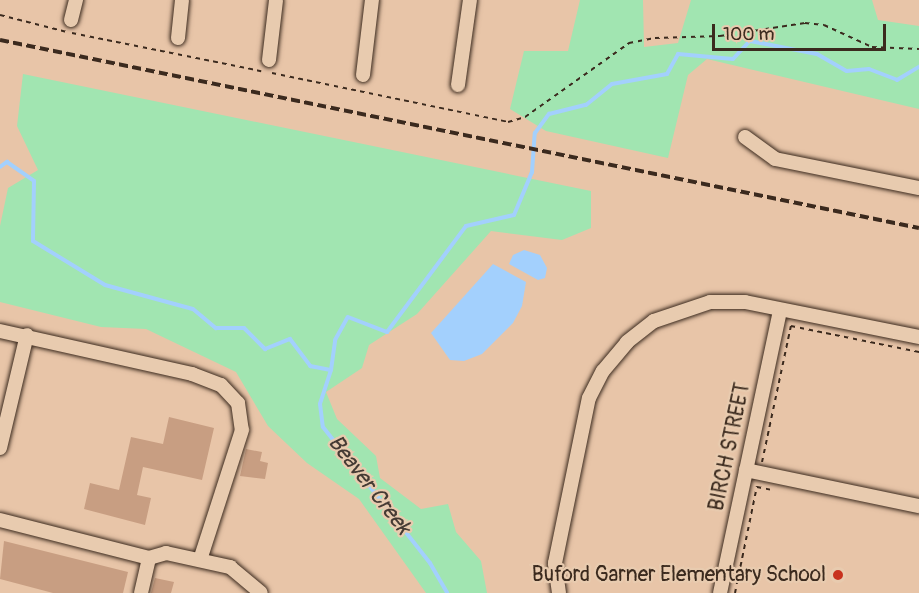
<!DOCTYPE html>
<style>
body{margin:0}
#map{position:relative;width:919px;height:593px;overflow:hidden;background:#e8c5a8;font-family:Pangolin,sans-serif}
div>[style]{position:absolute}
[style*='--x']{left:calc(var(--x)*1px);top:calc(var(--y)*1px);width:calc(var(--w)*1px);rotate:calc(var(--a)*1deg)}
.green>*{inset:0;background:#a1e5b1}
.water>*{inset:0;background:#a3d0fd}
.stream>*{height:4px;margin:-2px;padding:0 2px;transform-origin:2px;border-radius:2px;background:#a3d0fd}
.building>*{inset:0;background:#c89e82}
.path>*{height:2px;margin-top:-1px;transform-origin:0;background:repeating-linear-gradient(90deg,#3b2a1e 0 4.5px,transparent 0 9px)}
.roads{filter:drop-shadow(0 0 2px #3b2a1e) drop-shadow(0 0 2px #3b2a1e)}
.minor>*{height:14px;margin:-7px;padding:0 7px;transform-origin:7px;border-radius:7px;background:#e8cbaf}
.rail>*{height:4px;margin-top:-2px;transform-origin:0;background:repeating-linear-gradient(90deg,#3b2a1e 0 9px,transparent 0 13.5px)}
.dots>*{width:16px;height:16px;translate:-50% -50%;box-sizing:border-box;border:3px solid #e8cbaf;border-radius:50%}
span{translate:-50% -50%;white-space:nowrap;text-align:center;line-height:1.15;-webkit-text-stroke:4.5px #e8cbaf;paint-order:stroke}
.street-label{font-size:21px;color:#3b2a1e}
.poi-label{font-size:21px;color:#3b2a1e}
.right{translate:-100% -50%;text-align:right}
.water-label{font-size:22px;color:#453b34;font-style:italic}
.scale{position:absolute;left:712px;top:24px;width:174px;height:27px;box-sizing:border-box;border:3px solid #3b2a1e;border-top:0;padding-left:8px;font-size:18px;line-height:21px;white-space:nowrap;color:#3b2a1e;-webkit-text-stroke:4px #e8cbaf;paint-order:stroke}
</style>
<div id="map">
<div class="green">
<i style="clip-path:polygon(580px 0,643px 0,644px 47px,678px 43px,691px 0,872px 0,878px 20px,919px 26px,919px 109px,707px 59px,688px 75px,668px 158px,546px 131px,510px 109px,524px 51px,568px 51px)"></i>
<i style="clip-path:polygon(23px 74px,591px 191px,591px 228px,562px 240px,491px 231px,417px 314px,369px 345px,362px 368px,326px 392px,337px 419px,376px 456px,380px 478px,421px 509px,448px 504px,456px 532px,481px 561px,487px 593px,426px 593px,359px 499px,307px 463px,268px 426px,236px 372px,146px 329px,101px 327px,0 302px,0 226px,8px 188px,38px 170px,17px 126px)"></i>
</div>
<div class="water">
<i style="clip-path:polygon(524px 250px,540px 255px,547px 268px,545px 278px,538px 280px,509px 264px,513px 255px)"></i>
<i style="clip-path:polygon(493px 264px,526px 282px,522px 306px,513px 323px,482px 354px,464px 361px,450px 360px,431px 333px)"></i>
</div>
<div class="stream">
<i style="--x:0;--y:167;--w:9;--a:-36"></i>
<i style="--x:7;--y:162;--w:33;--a:35"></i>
<i style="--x:34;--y:181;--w:60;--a:91"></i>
<i style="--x:33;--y:241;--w:84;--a:31.4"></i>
<i style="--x:105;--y:285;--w:91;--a:15.3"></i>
<i style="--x:193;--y:309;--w:30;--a:40"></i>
<i style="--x:216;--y:328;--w:28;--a:0"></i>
<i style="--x:244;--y:328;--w:30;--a:45"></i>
<i style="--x:265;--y:349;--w:27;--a:-22"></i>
<i style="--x:290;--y:339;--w:34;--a:53"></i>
<i style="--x:310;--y:366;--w:21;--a:11"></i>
<i style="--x:331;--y:370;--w:30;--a:-82"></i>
<i style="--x:335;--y:340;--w:26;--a:-61"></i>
<i style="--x:348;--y:317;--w:42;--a:21"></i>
<i style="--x:387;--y:332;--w:132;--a:-53.3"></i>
<i style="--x:466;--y:226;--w:49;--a:-12.9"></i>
<i style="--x:514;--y:215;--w:47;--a:-67.3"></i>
<i style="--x:532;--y:172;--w:39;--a:-86"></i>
<i style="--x:535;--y:133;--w:24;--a:-54"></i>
<i style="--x:549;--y:114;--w:38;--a:-14"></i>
<i style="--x:586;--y:105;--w:33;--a:-39"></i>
<i style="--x:612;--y:84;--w:56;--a:-10.3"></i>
<i style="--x:667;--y:74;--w:23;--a:-61"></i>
<i style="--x:678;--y:54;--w:55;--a:5.2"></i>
<i style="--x:733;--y:59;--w:25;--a:-47"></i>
<i style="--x:750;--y:41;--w:68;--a:11"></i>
<i style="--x:817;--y:54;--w:34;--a:30"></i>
<i style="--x:847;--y:71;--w:22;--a:-5"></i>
<i style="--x:869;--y:69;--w:30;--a:21"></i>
<i style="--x:897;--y:80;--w:26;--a:-31"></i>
<i style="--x:331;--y:370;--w:36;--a:108"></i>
<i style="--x:320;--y:404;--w:23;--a:83"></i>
<i style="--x:323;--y:427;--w:173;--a:51.8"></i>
<i style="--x:430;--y:563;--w:34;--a:60"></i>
</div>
<div class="building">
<i style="clip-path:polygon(169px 417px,214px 428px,202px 480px,143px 467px,137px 495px,151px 498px,145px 525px,84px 509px,90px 483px,119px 490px,131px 437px,163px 444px)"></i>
<i style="clip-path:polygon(246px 449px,262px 452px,260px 461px,268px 463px,265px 479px,240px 476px)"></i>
<i style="clip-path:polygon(4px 541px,128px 572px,123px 593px,53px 593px,0 579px)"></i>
<i style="clip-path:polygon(155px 578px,174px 582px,171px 593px,151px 593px)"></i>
</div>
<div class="path">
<i style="--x:0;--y:15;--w:69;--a:14.2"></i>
<i style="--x:72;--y:33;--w:193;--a:11.4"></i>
<i style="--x:272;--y:73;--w:241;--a:11.7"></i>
<i style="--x:508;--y:122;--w:18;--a:-16"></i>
<i style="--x:525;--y:117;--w:128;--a:-35.4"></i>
<i style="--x:629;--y:43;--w:26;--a:-11"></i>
<i style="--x:655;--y:38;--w:65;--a:-1.8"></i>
<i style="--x:720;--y:36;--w:86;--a:-8.7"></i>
<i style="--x:805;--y:23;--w:19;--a:6"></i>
<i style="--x:824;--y:25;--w:53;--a:24.6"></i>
<i style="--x:872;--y:47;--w:47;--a:2.4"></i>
<i style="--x:762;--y:462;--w:139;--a:-78"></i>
<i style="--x:791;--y:326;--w:131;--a:11.5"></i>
<i style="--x:757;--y:487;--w:15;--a:11"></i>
<i style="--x:735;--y:593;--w:109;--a:-78.4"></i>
</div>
<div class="roads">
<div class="minor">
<i style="--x:71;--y:20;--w:21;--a:-76"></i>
<i style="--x:178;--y:38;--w:38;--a:-84"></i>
<i style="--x:269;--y:60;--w:60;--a:-83.3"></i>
<i style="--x:363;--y:75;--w:76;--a:-83.2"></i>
<i style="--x:458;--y:85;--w:86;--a:-82"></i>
<i style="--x:745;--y:137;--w:37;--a:36"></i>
<i style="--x:775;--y:159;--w:147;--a:11.4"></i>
<i style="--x:0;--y:331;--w:197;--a:12.6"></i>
<i style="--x:192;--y:374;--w:31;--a:21"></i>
<i style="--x:221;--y:385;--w:25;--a:47"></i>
<i style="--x:238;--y:403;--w:27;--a:82"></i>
<i style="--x:242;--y:430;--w:133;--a:107.9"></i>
<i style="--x:0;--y:448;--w:116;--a:-76.6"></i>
<i style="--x:746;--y:470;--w:177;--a:11.8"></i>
<i style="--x:0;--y:520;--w:154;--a:14.3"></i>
<i style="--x:141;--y:593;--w:36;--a:-77"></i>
<i style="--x:149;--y:558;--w:18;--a:-16"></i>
<i style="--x:166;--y:553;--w:66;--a:12.3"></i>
<i style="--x:230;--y:567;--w:40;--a:40"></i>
<i style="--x:559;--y:593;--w:30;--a:-98"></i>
<i style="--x:555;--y:563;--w:168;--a:-78.4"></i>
<i style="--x:589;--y:398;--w:30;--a:-63"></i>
<i style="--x:603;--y:371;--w:38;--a:-50"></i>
<i style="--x:627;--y:342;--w:34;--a:-38"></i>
<i style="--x:654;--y:321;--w:59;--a:-18.7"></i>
<i style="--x:710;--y:302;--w:35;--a:0"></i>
<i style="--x:745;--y:302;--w:177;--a:11.4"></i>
<i style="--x:720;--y:593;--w:289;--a:-78"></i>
</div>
</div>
<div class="rail">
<i style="--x:0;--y:40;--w:938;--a:11.56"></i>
</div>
<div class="dots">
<i style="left:838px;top:575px;background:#c8321e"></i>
</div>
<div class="street-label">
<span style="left:730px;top:447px;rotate:-78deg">BIRCH STREET</span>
</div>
<div class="poi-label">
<span class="right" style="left:826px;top:575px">Buford Garner Elementary School</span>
</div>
<div class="water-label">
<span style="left:369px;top:485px;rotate:52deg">Beaver Creek</span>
</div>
<div class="scale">100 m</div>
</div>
